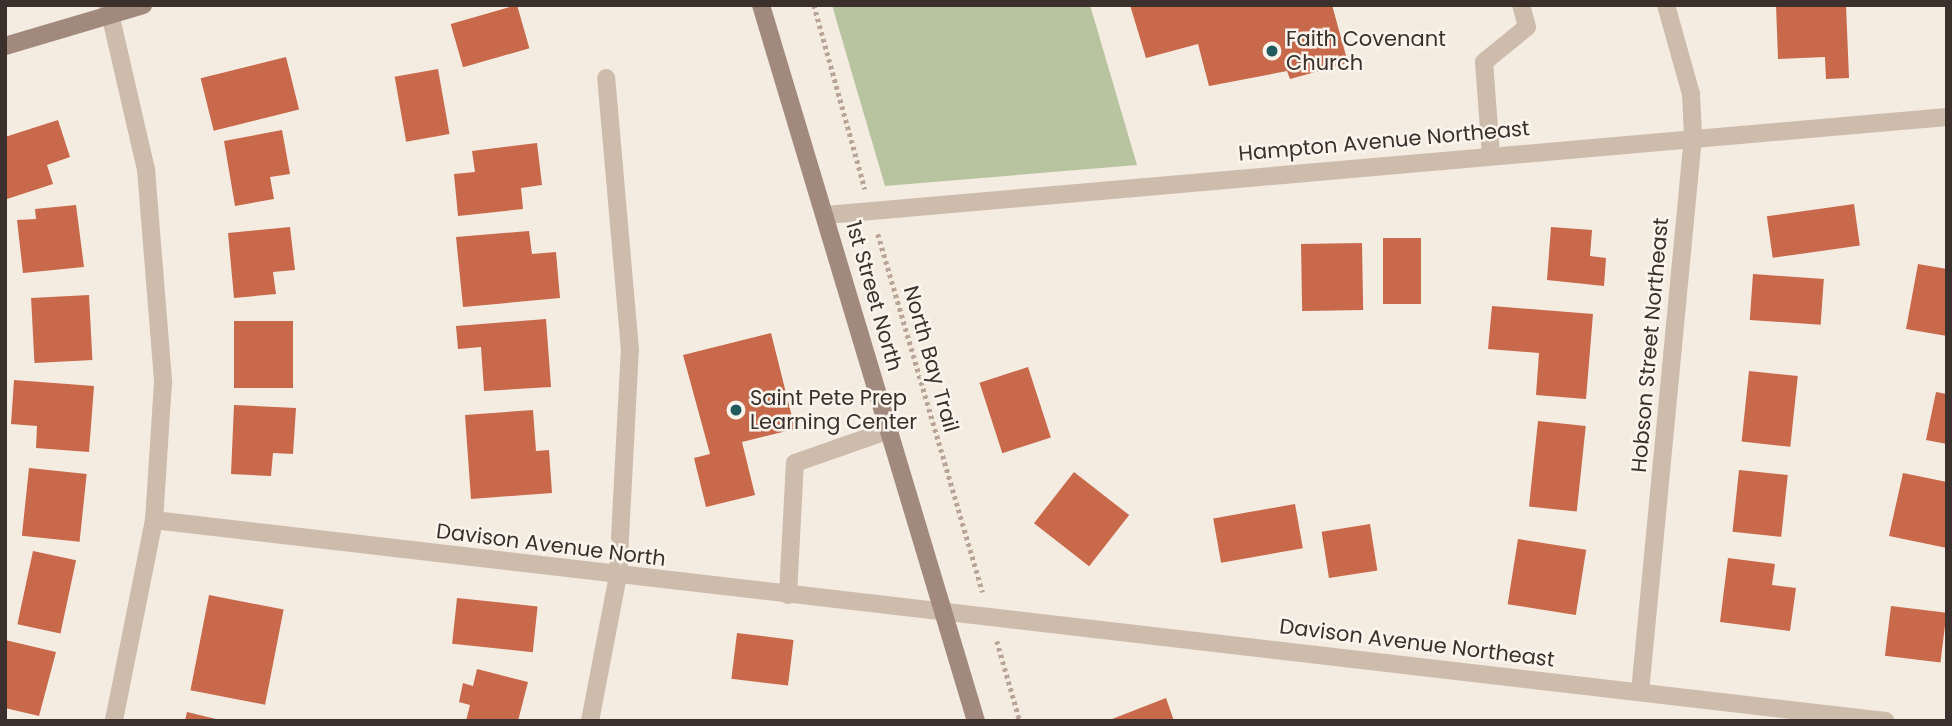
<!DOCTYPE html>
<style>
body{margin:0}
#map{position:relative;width:1952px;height:726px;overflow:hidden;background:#f4ebe1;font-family:Poppins,sans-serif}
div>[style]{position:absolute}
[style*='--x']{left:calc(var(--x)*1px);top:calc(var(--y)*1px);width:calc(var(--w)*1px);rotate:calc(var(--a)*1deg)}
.green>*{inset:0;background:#b8c4a0}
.building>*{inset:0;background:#c8694b;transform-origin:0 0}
.path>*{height:4.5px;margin-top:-2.25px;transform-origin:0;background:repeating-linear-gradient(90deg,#b9a596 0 3.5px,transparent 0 7px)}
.lane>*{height:18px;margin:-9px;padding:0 9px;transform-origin:9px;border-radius:9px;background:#cdbbac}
.street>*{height:18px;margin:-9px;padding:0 9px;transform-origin:9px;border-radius:9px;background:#cdbbac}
.secondary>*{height:18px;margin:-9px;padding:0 9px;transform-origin:9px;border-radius:9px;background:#a18a7d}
.dots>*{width:19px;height:19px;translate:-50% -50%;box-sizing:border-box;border:4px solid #fbf5ee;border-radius:50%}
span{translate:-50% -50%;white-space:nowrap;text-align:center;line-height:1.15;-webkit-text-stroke:5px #fbf5ee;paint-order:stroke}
.poi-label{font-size:21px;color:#3b302b}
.left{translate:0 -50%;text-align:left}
.street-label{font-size:21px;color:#3b302b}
.frame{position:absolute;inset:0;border:7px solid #3b302b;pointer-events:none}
</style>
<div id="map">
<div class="green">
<i style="clip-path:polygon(832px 5px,1090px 5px,1137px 165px,885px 186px)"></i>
</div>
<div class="building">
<i style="left:517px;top:5px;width:45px;height:69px;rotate:74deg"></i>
<i style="clip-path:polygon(1130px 5px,1332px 5px,1348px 63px,1290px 79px,1287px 71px,1209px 86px,1198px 44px,1146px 58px)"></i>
<i style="clip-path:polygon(1776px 5px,1846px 5px,1849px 78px,1826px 79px,1825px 57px,1778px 59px)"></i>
<i style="left:286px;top:57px;width:54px;height:88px;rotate:76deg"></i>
<i style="left:438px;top:69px;width:66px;height:44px;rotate:80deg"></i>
<i style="clip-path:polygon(58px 120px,70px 157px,47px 165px,53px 184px,7px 199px,5px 137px)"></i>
<i style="clip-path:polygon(282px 130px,290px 174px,270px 177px,274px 199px,235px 206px,224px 141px)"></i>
<i style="clip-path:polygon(537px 143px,542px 185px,521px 188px,523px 209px,458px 216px,454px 174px,475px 172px,472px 151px)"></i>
<i style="left:1854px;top:204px;width:42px;height:88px;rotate:82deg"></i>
<i style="clip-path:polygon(76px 205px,84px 267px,23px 273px,17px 220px,36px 219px,35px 209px)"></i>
<i style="clip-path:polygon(290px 227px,295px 270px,273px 272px,276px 294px,234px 298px,228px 233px)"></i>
<i style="clip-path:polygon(1551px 227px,1592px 230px,1590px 256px,1606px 258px,1604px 286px,1547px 280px)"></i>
<i style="clip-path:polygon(529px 231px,532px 254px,556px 252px,560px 298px,463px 307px,456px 237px)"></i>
<i style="left:1383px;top:238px;width:38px;height:66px"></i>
<i style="left:1362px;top:243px;width:67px;height:61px;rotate:89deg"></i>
<i style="clip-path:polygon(1918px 264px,1947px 269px,1947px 336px,1906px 329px)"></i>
<i style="left:1753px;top:274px;width:71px;height:46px;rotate:4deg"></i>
<i style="left:89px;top:295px;width:65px;height:58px;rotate:87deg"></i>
<i style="clip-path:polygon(1492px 306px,1593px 314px,1586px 399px,1536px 395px,1539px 353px,1488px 349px)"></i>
<i style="clip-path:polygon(546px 319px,551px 387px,484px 391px,481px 347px,458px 349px,456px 326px)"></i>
<i style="left:234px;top:321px;width:59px;height:67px"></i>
<i style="clip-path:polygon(771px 333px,795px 429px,742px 442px,755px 495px,706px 507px,694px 458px,710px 454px,683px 355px)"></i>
<i style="left:1028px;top:367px;width:74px;height:51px;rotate:72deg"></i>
<i style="left:1749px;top:371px;width:49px;height:71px;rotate:6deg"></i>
<i style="clip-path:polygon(14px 380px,94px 386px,89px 452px,36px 448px,37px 426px,11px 424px)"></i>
<i style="clip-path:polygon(1936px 392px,1947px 394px,1947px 444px,1926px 440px)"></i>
<i style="clip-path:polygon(234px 405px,296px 408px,293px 454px,273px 453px,271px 476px,231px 474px)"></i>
<i style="clip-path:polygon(533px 410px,536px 451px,549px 450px,552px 493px,471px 499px,465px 415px)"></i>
<i style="left:1538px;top:421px;width:48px;height:86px;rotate:6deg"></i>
<i style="left:29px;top:468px;width:58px;height:68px;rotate:6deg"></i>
<i style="left:1739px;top:470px;width:49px;height:62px;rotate:6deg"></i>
<i style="left:1074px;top:472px;width:70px;height:65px;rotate:38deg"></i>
<i style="clip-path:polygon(1903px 473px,1947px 482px,1947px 548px,1889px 536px)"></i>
<i style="left:1295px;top:504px;width:45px;height:83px;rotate:80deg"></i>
<i style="left:1370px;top:524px;width:47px;height:49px;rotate:81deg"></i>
<i style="left:1518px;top:539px;width:69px;height:66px;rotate:9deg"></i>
<i style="left:33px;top:551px;width:44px;height:75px;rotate:12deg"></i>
<i style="clip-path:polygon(1728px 558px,1775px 564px,1772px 585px,1796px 588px,1790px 631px,1720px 622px)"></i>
<i style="left:209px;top:595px;width:76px;height:97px;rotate:11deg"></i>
<i style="left:457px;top:598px;width:81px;height:46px;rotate:6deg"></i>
<i style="left:1891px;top:606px;width:56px;height:50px;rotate:7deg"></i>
<i style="left:737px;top:633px;width:57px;height:46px;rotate:7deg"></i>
<i style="clip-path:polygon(5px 640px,56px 652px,39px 716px,5px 708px)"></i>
<i style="clip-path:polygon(477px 669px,528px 682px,518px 721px,466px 721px,470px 705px,459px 702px,463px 683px,473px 686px)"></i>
<i style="clip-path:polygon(1166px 698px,1174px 721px,1107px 721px)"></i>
<i style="clip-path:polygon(187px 712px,220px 720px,219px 721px,185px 721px)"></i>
</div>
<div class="path">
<i style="--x:814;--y:5;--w:191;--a:74.5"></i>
<i style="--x:878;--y:234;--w:373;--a:73.7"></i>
<i style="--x:997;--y:641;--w:83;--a:74"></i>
</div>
<div class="lane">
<i style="--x:1491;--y:155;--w:93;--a:-94.3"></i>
<i style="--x:1484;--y:62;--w:55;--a:-39.1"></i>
<i style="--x:1527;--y:27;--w:23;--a:-105"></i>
<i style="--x:788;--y:595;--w:132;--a:-87"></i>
<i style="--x:795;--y:463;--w:100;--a:-19.3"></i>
</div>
<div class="street">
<i style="--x:108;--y:5;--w:168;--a:77"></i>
<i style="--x:146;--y:169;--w:214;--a:85.4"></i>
<i style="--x:163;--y:382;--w:138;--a:93.7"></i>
<i style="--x:154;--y:520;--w:205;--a:101.3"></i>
<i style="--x:826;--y:215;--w:1125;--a:-5"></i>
<i style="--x:154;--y:520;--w:1743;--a:6.62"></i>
<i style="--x:1640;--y:692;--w:559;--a:-84.55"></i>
<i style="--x:1693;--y:136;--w:42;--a:-92.7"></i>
<i style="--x:1691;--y:94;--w:92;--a:-105.7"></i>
<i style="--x:590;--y:721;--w:148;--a:-79.1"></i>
<i style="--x:618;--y:576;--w:226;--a:-87"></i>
<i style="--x:630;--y:350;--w:273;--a:-95"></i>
</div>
<div class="secondary">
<i style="--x:761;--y:5;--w:748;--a:73.29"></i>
<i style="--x:5;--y:46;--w:144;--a:-16.5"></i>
</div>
<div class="dots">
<i style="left:1272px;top:51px;background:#1f5a5e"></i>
<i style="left:736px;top:410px;background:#1f5a5e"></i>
</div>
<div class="poi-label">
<span class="left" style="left:1286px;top:51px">Faith Covenant<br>Church</span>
<span class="left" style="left:750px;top:410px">Saint Pete Prep<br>Learning Center</span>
</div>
<div class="street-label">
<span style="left:1384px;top:141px;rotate:-5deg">Hampton Avenue Northeast</span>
<span style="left:874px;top:296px;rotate:74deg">1st Street North</span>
<span style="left:1650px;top:345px;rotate:-85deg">Hobson Street Northeast</span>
<span style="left:931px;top:359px;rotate:74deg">North Bay Trail</span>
<span style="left:551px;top:545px;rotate:7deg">Davison Avenue North</span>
<span style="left:1417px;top:643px;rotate:7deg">Davison Avenue Northeast</span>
</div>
<div class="frame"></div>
</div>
